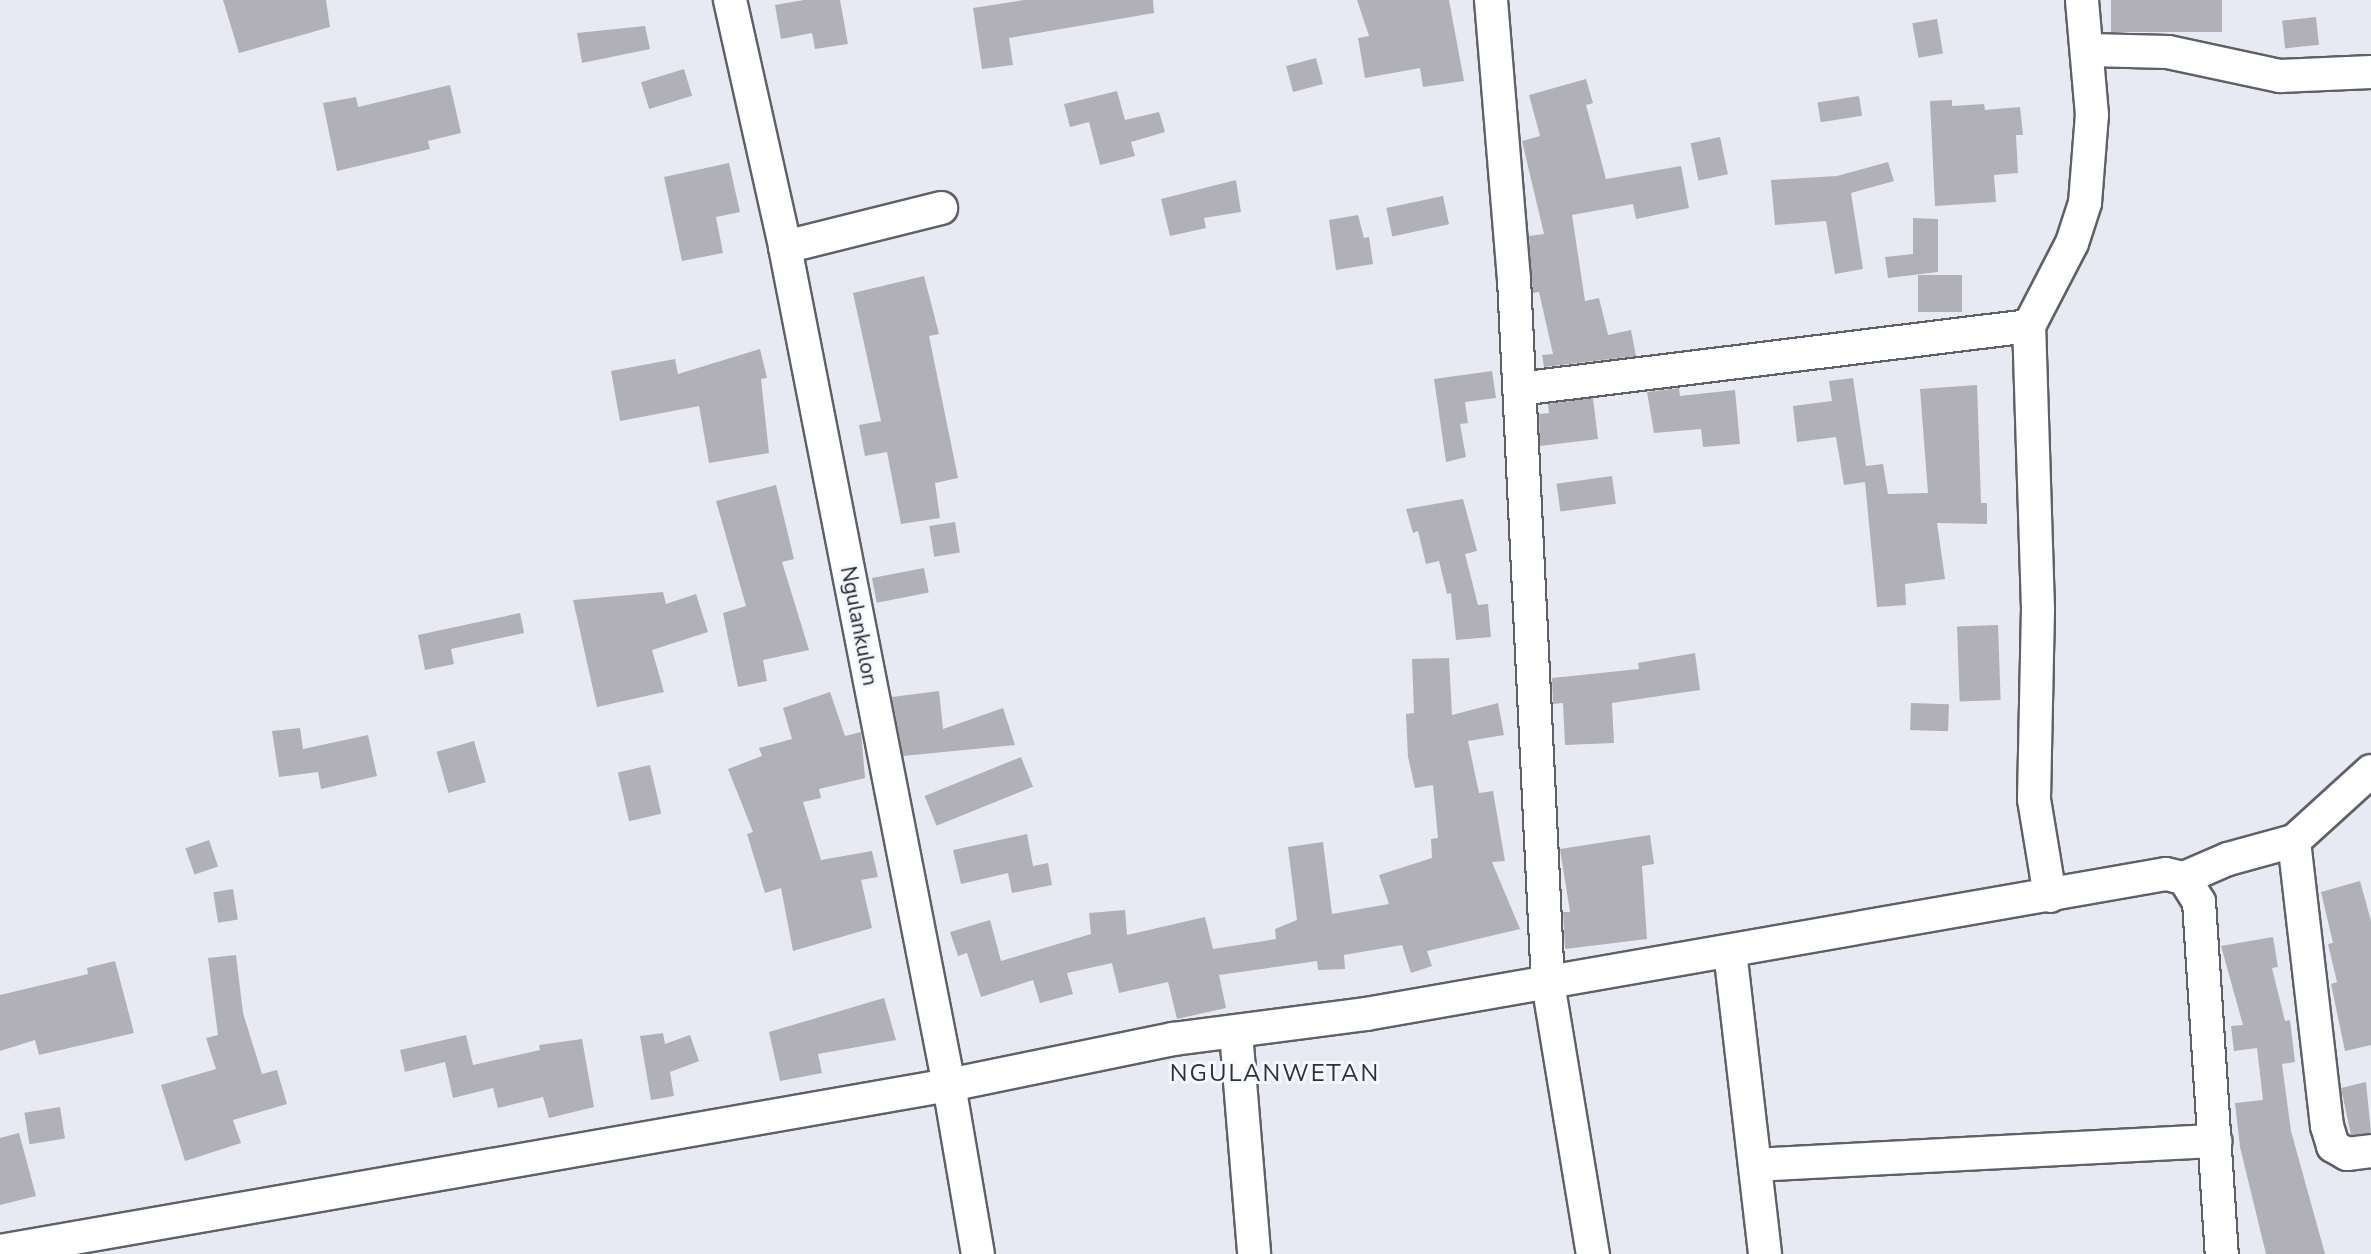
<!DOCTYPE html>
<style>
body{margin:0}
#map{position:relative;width:2371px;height:1254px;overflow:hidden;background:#e7eaf2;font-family:"Nunito Sans",sans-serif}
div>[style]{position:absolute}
.building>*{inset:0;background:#b2b0b7;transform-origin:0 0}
.roads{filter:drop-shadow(2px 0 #5e6167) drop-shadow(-2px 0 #5e6167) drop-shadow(0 2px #5e6167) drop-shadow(0 -2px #5e6167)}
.minor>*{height:32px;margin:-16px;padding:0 16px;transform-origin:16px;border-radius:16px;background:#fff}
span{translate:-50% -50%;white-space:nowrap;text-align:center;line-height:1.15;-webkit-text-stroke:6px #f4f8ff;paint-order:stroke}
.street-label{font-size:21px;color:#252629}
.quarter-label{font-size:24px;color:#2f3137;letter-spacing:2px}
</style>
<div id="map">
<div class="building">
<div style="clip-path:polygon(223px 0,326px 0,330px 27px,239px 53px)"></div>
<div style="clip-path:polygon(804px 0,840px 0,848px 44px,815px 49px,812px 33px,781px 39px,775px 5px)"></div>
<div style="clip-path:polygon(1024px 0,1153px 0,1154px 13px,1009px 38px,1013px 65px,982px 69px,973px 8px)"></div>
<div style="clip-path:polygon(1357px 0,1449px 0,1464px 81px,1423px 87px,1420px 68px,1365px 78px,1358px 38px,1369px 36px)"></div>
<div style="left:2111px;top:0;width:111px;height:32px"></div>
<div style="left:2316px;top:17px;width:28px;height:34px;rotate:84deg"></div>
<div style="left:1937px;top:19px;width:35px;height:25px;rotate:80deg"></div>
<div style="clip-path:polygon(645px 26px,650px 49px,582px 63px,577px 33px)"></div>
<div style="left:1316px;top:58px;width:27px;height:31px;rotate:75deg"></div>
<div style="left:684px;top:69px;width:28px;height:45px;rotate:73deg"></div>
<div style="clip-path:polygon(1586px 79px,1593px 103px,1586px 105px,1606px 179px,1681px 166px,1689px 208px,1636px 219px,1633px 204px,1572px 215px,1585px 301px,1599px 298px,1608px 335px,1631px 330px,1636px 356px,1544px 367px,1542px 355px,1553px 354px,1539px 292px,1533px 293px,1529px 236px,1544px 234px,1522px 141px,1540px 136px,1529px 95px)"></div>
<div style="clip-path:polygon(450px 85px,461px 133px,428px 141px,430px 149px,337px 171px,323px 103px,356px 97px,358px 107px)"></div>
<div style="clip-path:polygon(1117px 91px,1125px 120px,1159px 112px,1165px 132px,1131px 142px,1135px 156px,1100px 165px,1089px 122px,1070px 127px,1064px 104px)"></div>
<div style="left:1859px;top:96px;width:20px;height:42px;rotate:81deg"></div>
<div style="clip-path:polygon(1952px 100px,1952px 106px,1984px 104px,1985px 110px,2020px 107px,2023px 135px,2016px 135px,2018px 173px,1994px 175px,1996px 202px,1935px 206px,1930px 101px)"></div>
<div style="left:1720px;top:137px;width:38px;height:30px;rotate:78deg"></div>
<div style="clip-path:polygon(1888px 162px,1894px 181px,1851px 193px,1863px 269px,1835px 274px,1826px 221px,1775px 225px,1771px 180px,1837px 176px)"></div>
<div style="clip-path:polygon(729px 163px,740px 212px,716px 217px,723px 253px,682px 261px,664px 177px)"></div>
<div style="clip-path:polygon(1236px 180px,1241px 212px,1204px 218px,1206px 228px,1170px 236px,1161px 199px)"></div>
<div style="left:1443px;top:196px;width:29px;height:58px;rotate:78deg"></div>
<div style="clip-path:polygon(1358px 215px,1364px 238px,1369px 237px,1373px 264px,1336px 270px,1329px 220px)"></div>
<div style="clip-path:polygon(1913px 218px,1938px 219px,1938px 272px,1888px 278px,1885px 257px,1913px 254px)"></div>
<div style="left:1962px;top:275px;width:37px;height:44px;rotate:90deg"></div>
<div style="clip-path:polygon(924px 276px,939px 334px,929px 336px,958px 478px,935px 483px,940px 518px,901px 524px,887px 452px,865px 456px,859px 425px,881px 421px,853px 293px)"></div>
<div style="clip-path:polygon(760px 349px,767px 378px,761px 379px,769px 453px,709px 463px,699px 406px,620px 421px,611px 371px,675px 359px,678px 374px)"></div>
<div style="clip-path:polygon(1492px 371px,1496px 398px,1465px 402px,1468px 423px,1460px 424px,1466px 457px,1446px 462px,1434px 379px)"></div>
<div style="clip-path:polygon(1853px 378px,1866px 466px,1883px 464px,1888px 494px,1928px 493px,1920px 389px,1977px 385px,1981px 503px,1987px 503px,1987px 524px,1937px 523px,1945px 579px,1905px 584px,1906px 605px,1877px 607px,1865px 482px,1844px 485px,1836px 437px,1797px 442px,1793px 406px,1832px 401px,1829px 381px)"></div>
<div style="clip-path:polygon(1679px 388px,1680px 396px,1735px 390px,1740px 444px,1703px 447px,1701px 429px,1654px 433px,1647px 392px)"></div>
<div style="clip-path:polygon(1593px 398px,1598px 439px,1540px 446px,1539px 414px,1549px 413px,1548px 404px)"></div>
<div style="left:1612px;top:476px;width:28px;height:56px;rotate:82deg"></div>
<div style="clip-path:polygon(776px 485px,794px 559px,782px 562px,809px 650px,763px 660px,767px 681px,738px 687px,723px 613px,746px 606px,716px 501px)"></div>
<div style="clip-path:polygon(1463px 499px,1477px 551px,1465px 554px,1478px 605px,1488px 604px,1491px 637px,1456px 640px,1451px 593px,1447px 594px,1439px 561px,1426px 564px,1418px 531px,1413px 533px,1406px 509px)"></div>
<div style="left:955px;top:522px;width:31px;height:26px;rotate:81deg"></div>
<div style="left:924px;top:568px;width:25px;height:53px;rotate:79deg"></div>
<div style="clip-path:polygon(663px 592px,666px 604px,696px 594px,708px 632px,652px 650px,664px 692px,597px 707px,573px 600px)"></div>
<div style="clip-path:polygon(520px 613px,524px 633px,451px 649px,454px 664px,425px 670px,418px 635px)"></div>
<div style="left:1998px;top:625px;width:75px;height:41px;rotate:88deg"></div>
<div style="clip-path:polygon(1695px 653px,1700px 690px,1612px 703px,1614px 743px,1565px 745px,1563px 703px,1553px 704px,1552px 678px,1639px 669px,1638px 663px)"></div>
<div style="clip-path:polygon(1449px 658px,1452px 715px,1498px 703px,1504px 735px,1468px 741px,1479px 793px,1493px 791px,1505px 861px,1492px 862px,1520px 929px,1427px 951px,1432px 966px,1411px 973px,1402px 945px,1344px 955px,1345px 969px,1318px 970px,1317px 961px,1219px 975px,1226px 1008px,1177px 1019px,1168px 982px,1119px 993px,1112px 963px,1067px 973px,1073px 994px,1040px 1003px,1033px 980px,981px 997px,967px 953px,958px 956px,950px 932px,990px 920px,1001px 961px,1091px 934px,1089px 913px,1125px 910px,1127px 935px,1205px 917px,1213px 949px,1276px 939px,1275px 929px,1297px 920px,1288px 847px,1323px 842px,1332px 914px,1389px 904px,1379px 875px,1432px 858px,1431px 839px,1438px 838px,1433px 785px,1415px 788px,1408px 757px,1406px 714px,1414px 713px,1412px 659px)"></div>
<div style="clip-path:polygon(939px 691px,943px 729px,1003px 708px,1015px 745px,903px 756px,892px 697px)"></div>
<div style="clip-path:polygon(830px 692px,845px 736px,861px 732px,865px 778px,819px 789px,821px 798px,803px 802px,821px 860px,872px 851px,878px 877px,861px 880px,872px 928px,793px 951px,781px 888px,765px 893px,747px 834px,753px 832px,728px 769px,762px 756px,759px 748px,792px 739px,783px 708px)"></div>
<div style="left:1911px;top:703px;width:38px;height:27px;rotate:2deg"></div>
<div style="clip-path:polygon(300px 728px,303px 749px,368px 735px,377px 776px,321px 789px,318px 772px,279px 777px,272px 731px)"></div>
<div style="left:474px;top:741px;width:43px;height:39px;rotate:74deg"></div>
<div style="left:1021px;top:757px;width:32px;height:104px;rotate:68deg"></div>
<div style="left:650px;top:765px;width:50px;height:33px;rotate:77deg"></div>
<div style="clip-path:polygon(1027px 834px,1033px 866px,1048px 863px,1052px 885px,1012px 893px,1008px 873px,961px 884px,953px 850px)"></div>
<div style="clip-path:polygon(1650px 835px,1654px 864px,1642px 866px,1647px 939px,1565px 949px,1563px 912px,1570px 912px,1560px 849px)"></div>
<div style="left:209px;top:840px;width:28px;height:25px;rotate:71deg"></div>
<div style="clip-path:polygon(2360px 881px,2371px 921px,2371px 1045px,2345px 1051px,2331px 984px,2337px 982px,2328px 944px,2333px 943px,2321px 892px)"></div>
<div style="left:233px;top:889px;width:31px;height:20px;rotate:81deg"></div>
<div style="clip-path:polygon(2273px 937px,2278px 967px,2272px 968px,2285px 1021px,2290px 1020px,2295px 1062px,2282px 1064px,2291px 1131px,2325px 1254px,2266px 1254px,2240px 1147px,2235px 1103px,2263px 1100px,2257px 1048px,2234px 1051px,2231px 1026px,2243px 1025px,2221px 946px)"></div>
<div style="clip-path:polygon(236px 955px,243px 1013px,262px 1074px,277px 1070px,287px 1104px,233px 1120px,241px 1143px,185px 1161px,161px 1085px,216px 1069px,206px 1038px,218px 1035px,208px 958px)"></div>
<div style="clip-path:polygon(115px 961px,134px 1033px,39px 1055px,35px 1040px,0 1051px,0 995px,88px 974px,87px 968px)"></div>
<div style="clip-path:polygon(884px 998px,896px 1040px,818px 1054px,822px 1073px,780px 1081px,769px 1032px)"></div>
<div style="clip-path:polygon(663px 1033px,665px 1044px,690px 1035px,699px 1061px,670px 1072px,674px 1096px,651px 1100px,640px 1036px)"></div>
<div style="clip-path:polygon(466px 1035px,473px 1065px,540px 1050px,539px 1045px,582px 1039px,594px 1107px,549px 1118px,543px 1097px,498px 1108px,493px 1088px,453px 1098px,445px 1062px,405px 1072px,400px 1050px)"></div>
<div style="clip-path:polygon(2366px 1082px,2371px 1133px,2351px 1135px,2341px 1088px)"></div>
<div style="left:60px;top:1107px;width:32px;height:36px;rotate:81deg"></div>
<div style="clip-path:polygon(19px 1133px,36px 1196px,0 1205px,0 1138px)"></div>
</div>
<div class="roads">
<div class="minor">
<div style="left:730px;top:0;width:253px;rotate:77.4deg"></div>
<div style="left:785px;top:247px;width:854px;rotate:78.93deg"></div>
<div style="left:949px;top:1085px;width:171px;rotate:80.3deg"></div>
<div style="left:1491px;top:0;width:280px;rotate:85.3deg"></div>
<div style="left:1514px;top:279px;width:705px;rotate:87.24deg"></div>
<div style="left:1548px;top:983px;width:275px;rotate:80.6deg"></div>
<div style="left:2089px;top:50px;width:79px;rotate:1.5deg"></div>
<div style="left:2168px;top:52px;width:115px;rotate:12.1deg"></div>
<div style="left:2280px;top:76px;width:91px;rotate:-2.5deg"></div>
<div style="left:785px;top:247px;width:161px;rotate:-14deg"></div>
<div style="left:1519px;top:389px;width:514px;rotate:-7.04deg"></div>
<div style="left:2294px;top:841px;width:104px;rotate:-42.3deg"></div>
<div style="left:2184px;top:878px;width:48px;rotate:-23.4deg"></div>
<div style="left:2228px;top:859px;width:68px;rotate:-15.3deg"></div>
<div style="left:2294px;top:841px;width:287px;rotate:83.4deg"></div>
<div style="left:2327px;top:1126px;width:21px;rotate:73deg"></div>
<div style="left:2333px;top:1146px;width:16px;rotate:30deg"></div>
<div style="left:2347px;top:1154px;width:24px;rotate:-7deg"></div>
<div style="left:2050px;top:896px;width:98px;rotate:-99.4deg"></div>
<div style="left:2034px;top:799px;width:190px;rotate:-88.8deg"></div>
<div style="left:2038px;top:609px;width:283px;rotate:-91.8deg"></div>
<div style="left:2029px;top:326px;width:93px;rotate:-62.6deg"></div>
<div style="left:2072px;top:243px;width:42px;rotate:-72deg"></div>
<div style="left:2085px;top:203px;width:88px;rotate:-85.5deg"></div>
<div style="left:2092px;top:115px;width:115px;rotate:-95deg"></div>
<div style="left:1730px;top:951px;width:305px;rotate:83.4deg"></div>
<div style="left:1236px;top:1033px;width:222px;rotate:85.3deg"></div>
<div style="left:1755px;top:1165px;width:461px;rotate:-3deg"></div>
<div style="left:0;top:1251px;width:963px;rotate:-9.92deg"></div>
<div style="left:949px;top:1085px;width:229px;rotate:-11.6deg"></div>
<div style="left:1173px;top:1039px;width:195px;rotate:-7.4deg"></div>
<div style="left:1366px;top:1014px;width:812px;rotate:-9.93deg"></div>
<div style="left:2166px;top:874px;width:18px;rotate:13deg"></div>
<div style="left:2184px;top:878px;width:28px;rotate:58deg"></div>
<div style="left:2199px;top:902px;width:353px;rotate:86.3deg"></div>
</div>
</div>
<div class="street-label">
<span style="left:859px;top:626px;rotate:79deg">Ngulankulon</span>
</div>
<div class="quarter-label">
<span style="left:1275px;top:1074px">NGULANWETAN</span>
</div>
</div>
